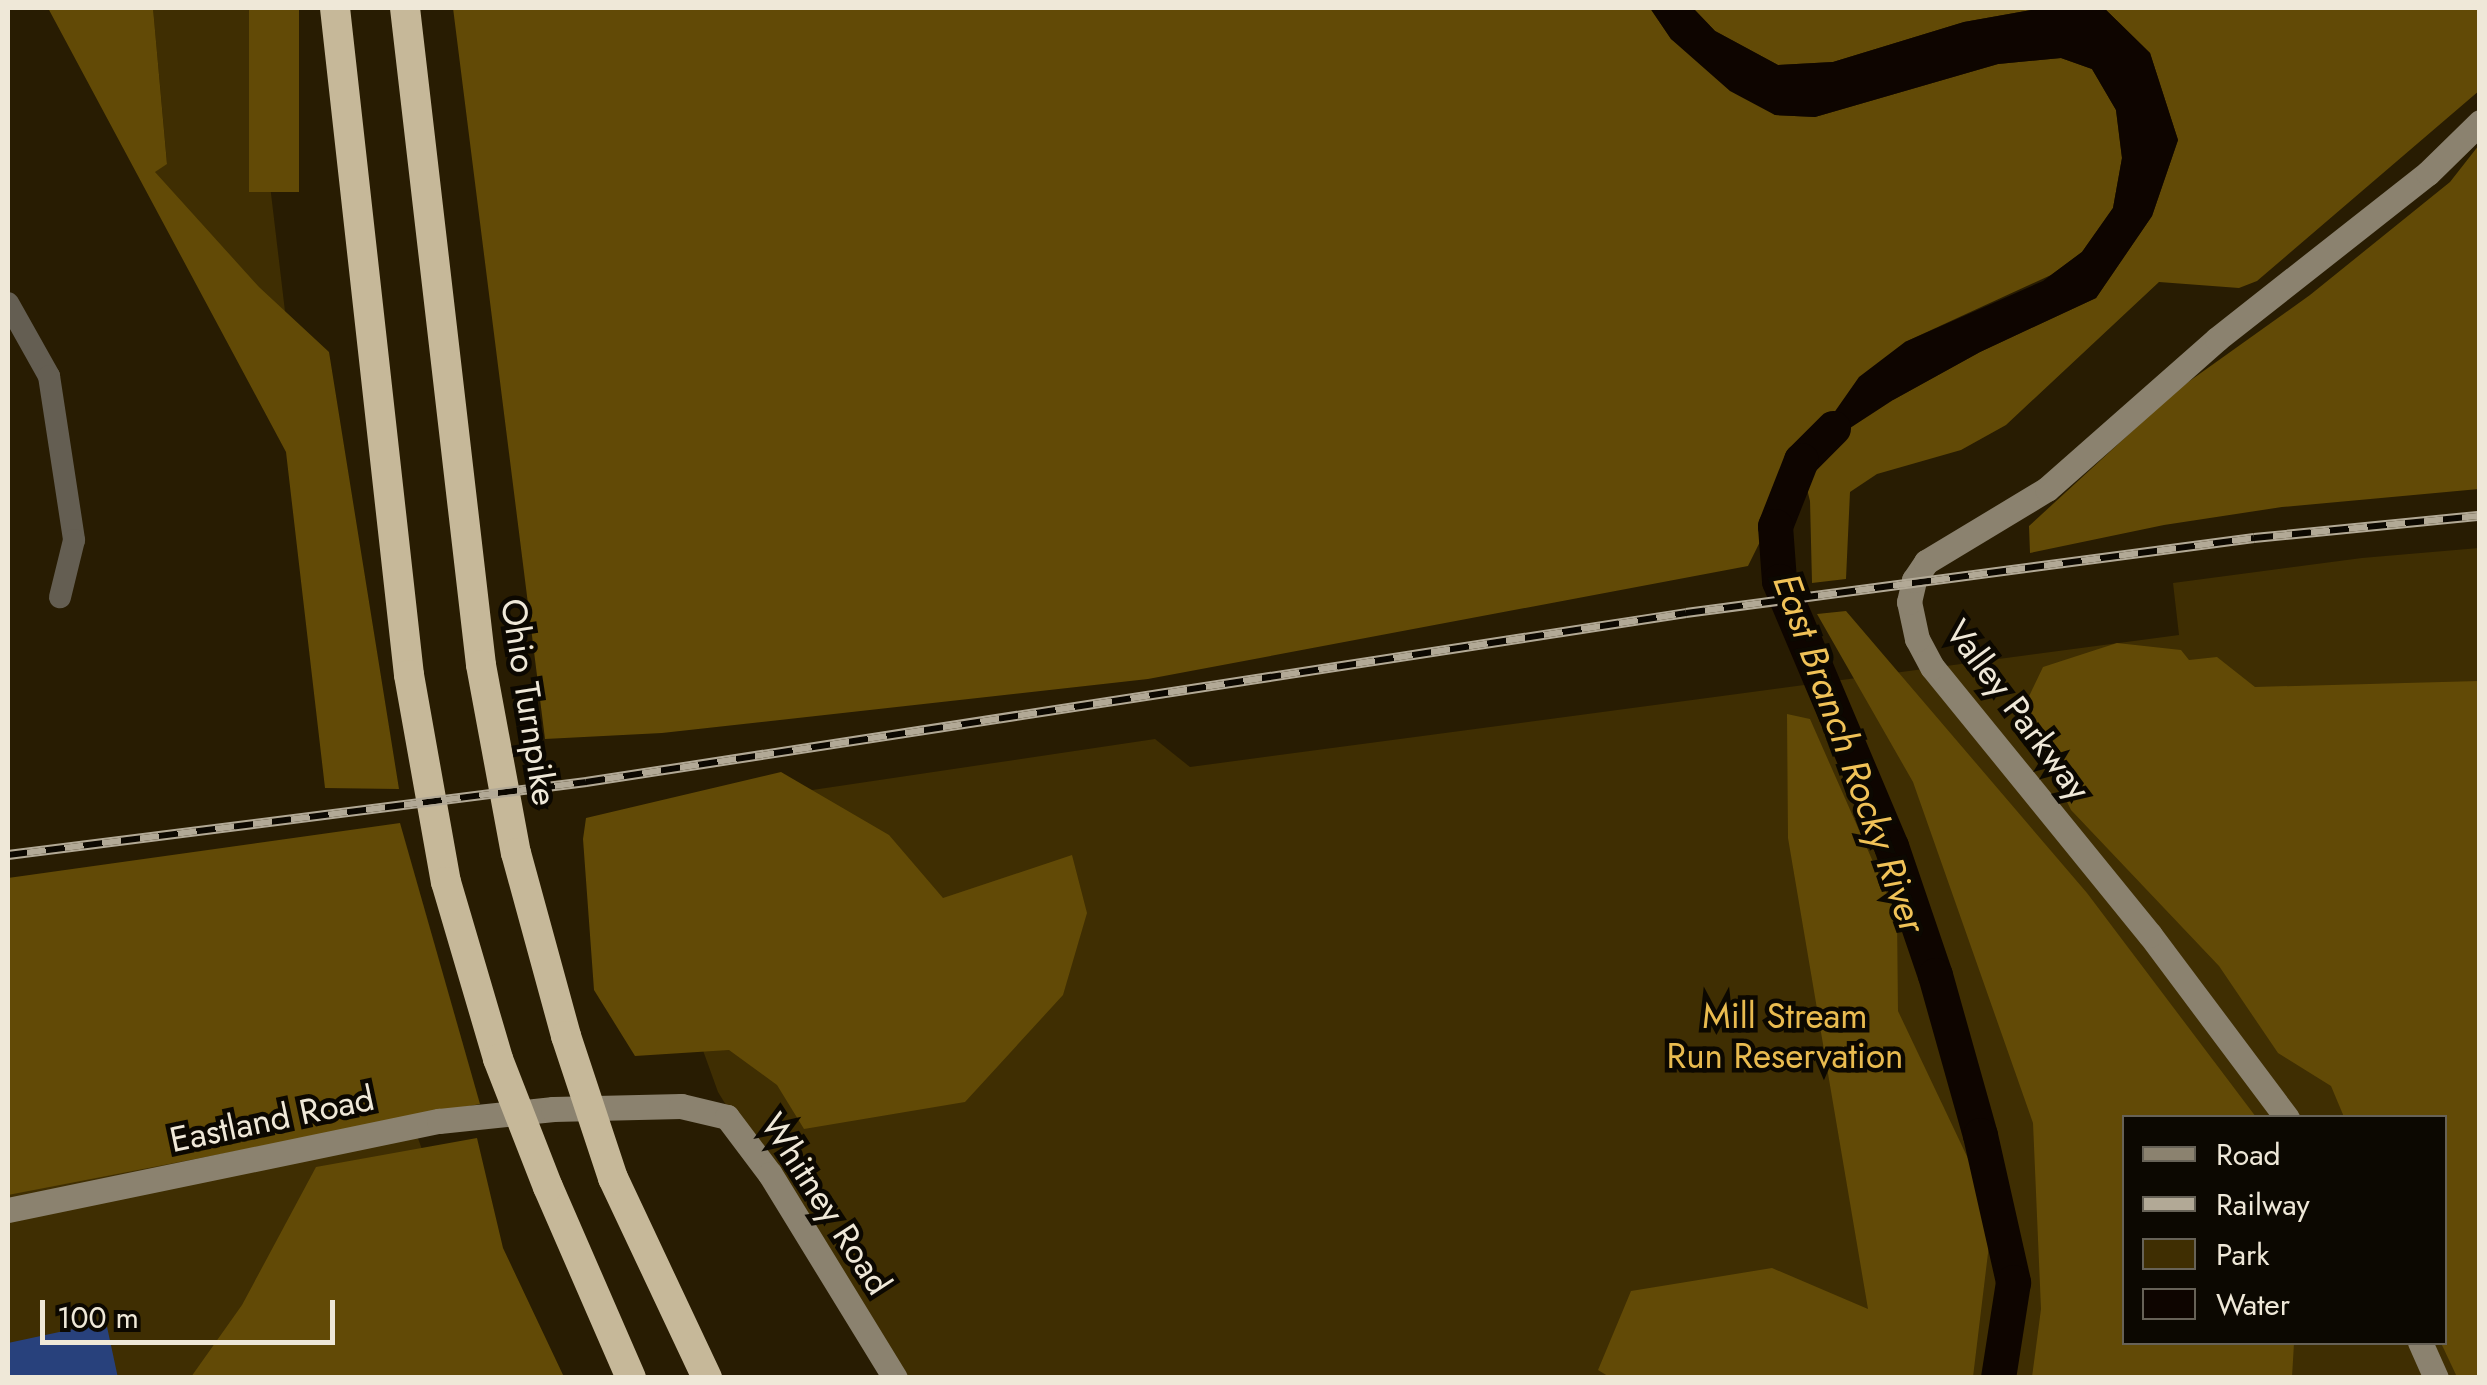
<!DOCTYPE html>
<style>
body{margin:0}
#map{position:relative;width:2487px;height:1385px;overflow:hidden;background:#281c02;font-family:Jost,sans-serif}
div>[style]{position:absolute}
.green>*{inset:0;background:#3f2e02}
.forest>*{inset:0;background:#624a06;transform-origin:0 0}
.water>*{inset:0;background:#0e0500}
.river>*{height:35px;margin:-17.5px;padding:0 17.5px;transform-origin:17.5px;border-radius:17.5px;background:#0e0500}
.building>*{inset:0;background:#28417c}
.street>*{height:22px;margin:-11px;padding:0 11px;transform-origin:11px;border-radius:11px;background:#645e52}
.secondary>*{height:25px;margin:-12.5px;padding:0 12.5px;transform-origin:12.5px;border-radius:12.5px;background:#8b826f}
.highway>*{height:30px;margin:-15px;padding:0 15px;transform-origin:15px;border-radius:15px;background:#c6b899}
.rail>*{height:10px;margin-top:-5px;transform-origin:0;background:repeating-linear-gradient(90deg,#0c0801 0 19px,#b2a996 0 38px);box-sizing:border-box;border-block:2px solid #b2a996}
.highway-bridge>*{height:30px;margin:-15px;padding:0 15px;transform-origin:15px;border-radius:15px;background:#c6b899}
span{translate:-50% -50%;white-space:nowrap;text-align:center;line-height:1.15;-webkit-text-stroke:9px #0c0801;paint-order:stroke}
.street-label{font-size:35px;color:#efe8d8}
.park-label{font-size:35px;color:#e9bb4f}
.water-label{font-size:38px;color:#f0c257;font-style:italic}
.frame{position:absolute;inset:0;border:10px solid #efe8d8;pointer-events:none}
.legend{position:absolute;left:2122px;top:1115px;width:325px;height:230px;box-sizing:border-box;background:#0c0801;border:2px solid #676257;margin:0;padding:12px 18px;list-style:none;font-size:30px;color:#efe8d8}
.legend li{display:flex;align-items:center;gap:20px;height:50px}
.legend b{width:50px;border:2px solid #676257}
.scale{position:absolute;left:40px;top:1300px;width:295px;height:45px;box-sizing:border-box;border:5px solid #efe8d8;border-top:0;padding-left:12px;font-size:30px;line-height:35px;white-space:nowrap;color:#efe8d8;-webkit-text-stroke:8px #0c0801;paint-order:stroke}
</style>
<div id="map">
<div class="green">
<div style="clip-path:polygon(153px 8px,249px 8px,296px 404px,154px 171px,167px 163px)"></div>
<div style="clip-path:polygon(evenodd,2479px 548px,2479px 1377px,893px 1377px,718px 1092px,696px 1031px,638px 816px,1155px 739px,1190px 767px,2179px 635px,2173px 583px,2362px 558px,2479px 548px,2124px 1118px,2444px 1118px,2444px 1342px,2124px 1342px,2124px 1118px)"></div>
<div style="clip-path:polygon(8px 905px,415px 1130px,462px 1260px,513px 1377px,8px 1377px)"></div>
</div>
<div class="forest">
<div style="clip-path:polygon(48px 8px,153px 8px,167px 164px,155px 172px,259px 287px,329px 352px,399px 789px,325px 788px,286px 452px)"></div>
<div style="left:249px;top:8px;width:50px;height:184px"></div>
<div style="clip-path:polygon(453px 8px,1650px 8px,1671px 39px,1775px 115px,1815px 117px,1998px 64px,2061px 58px,2092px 69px,2116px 110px,2122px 158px,2113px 208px,2082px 252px,2051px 275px,1905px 342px,1893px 400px,1980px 352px,2096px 298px,2152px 216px,2178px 140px,2150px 53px,2104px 8px,2479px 8px,2480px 90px,2257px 281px,2239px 288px,2159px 282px,2006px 425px,1961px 450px,1877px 474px,1850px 492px,1846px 579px,1812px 583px,1810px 501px,1800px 461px,1748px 566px,1148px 679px,662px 733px,545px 739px)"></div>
<div style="clip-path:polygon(1693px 8px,2042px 8px,1964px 22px,1833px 62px,1778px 65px,1715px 31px)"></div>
<div style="clip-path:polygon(2479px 145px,2479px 489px,2282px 507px,2164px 525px,2030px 553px,2029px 526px,2177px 390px,2310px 295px,2450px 182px)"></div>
<div style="clip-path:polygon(1846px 611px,2087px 893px,2256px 1117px,2124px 1118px,2124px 1342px,2294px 1343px,2292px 1377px,2032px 1377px,2041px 1309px,2033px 1123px,1913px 782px,1817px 614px)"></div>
<div style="clip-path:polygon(2117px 643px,2181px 650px,2189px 660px,2217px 657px,2255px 687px,2479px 681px,2479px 1377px,2457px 1377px,2441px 1343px,2444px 1118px,2344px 1117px,2331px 1086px,2278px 1053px,2219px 966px,2071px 810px,2022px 711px,2043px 667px)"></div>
<div style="clip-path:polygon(1787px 714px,1810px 719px,1897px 916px,1898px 1011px,1973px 1169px,1989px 1245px,1973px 1377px,1611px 1378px,1598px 1370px,1631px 1291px,1772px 1268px,1868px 1309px,1788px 838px)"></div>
<div style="clip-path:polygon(781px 772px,889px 835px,943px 898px,1072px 855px,1087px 913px,1063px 995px,965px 1102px,804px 1129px,777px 1085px,729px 1050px,635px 1056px,594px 990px,583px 839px,586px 818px)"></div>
<div style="clip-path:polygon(400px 823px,480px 1104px,8px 1195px,8px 878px)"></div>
<div style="clip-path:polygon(477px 1138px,503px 1248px,564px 1377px,191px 1377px,242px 1305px,316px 1167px)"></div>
</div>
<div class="water">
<div style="clip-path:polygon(1650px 8px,1693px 8px,1715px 31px,1778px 65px,1833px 62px,1964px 22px,2042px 8px,2104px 8px,2150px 53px,2178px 140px,2152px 216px,2096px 298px,1980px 352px,1893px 400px,1801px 460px,1859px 377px,1905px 342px,2043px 281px,2082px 252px,2113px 208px,2122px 158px,2116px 110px,2092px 69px,2061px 58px,1998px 64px,1815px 117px,1775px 115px,1730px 91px,1671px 39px)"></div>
</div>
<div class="river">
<div style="left:1833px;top:428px;width:45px;rotate:135deg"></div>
<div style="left:1801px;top:460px;width:71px;rotate:111.5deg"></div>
<div style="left:1775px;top:526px;width:55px;rotate:85.8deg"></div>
<div style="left:1779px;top:581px;width:288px;rotate:67.1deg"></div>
<div style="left:1891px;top:846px;width:136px;rotate:71.2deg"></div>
<div style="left:1935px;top:975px;width:166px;rotate:74.3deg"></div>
<div style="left:1980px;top:1135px;width:151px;rotate:77.3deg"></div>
<div style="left:2013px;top:1282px;width:97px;rotate:98.9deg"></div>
</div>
<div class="building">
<div style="clip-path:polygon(106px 1322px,118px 1378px,8px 1378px,8px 1343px)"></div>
</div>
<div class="street">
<div style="left:8px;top:303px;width:84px;rotate:60.7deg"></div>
<div style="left:49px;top:376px;width:166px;rotate:81.3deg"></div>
<div style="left:74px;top:540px;width:59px;rotate:103.8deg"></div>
</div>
<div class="secondary">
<div style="left:2287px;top:1118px;width:229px;rotate:-126.8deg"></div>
<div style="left:2150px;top:935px;width:345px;rotate:-129.1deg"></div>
<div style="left:1932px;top:667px;width:32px;rotate:-118deg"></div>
<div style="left:1917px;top:639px;width:38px;rotate:-102deg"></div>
<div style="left:1909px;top:602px;width:23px;rotate:-77deg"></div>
<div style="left:1914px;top:580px;width:22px;rotate:-56deg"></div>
<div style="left:1926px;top:562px;width:141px;rotate:-31.1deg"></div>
<div style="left:2047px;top:489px;width:227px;rotate:-41.4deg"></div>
<div style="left:2217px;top:339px;width:268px;rotate:-38.2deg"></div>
<div style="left:2428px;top:173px;width:73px;rotate:-44.4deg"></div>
<div style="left:8px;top:1210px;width:440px;rotate:-11.7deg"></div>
<div style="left:439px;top:1121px;width:115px;rotate:-6deg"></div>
<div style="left:553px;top:1109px;width:128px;rotate:-1.3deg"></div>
<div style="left:681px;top:1106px;width:47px;rotate:13.4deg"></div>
<div style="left:727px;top:1117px;width:71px;rotate:53deg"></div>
<div style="left:770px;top:1174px;width:239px;rotate:58.5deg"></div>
<div style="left:2420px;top:1342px;width:39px;rotate:66deg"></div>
</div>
<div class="highway">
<div style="left:335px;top:8px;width:671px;rotate:83.67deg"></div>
<div style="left:409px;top:675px;width:210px;rotate:79.9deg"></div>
<div style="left:446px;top:882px;width:184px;rotate:73.6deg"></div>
<div style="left:405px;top:8px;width:661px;rotate:83.4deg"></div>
<div style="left:481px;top:665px;width:191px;rotate:79.5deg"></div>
<div style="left:516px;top:853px;width:190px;rotate:74.7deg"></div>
<div style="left:613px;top:1178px;width:221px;rotate:64.8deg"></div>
<div style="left:548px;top:1187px;width:208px;rotate:66.5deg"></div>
</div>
<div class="rail">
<div style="left:8px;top:855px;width:583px;rotate:-7.2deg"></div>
<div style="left:586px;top:782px;width:1113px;rotate:-8.73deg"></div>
<div style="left:1686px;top:613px;width:573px;rotate:-7.52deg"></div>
<div style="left:2254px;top:538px;width:227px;rotate:-5.6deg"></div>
</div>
<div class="highway-bridge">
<div style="left:566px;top:1036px;width:150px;rotate:71.7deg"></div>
<div style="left:498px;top:1059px;width:137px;rotate:68.7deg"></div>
</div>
<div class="street-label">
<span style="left:529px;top:702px;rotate:81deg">Ohio Turnpike</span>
<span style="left:2018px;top:710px;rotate:53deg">Valley Parkway</span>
<span style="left:272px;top:1119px;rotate:-12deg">Eastland Road</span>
<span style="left:826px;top:1204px;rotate:57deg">Whitney Road</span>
</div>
<div class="park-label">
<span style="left:1785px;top:1036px">Mill Stream<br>Run Reservation</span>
</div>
<div class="water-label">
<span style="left:1850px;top:753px;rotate:70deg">East Branch Rocky River</span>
</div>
<div class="frame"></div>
<ul class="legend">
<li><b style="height:12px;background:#8b826f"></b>Road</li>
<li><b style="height:12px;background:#b2a996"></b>Railway</li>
<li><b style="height:28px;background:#3f2e02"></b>Park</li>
<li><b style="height:28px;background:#0e0500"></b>Water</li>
</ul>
<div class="scale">100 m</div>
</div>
